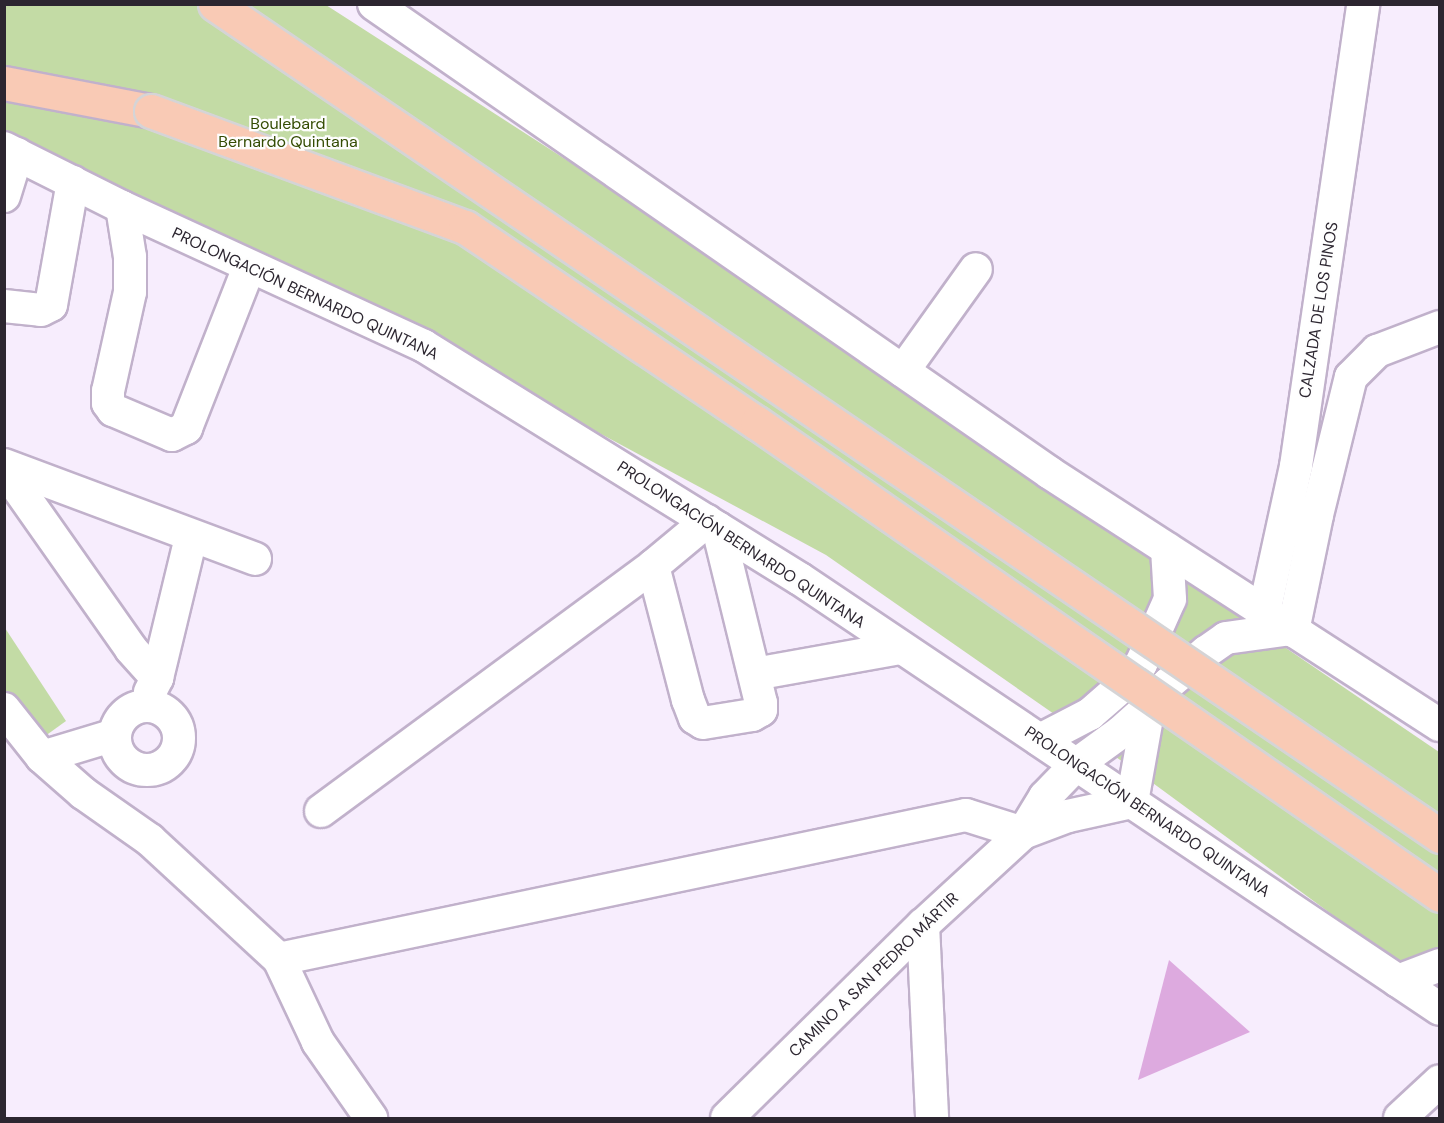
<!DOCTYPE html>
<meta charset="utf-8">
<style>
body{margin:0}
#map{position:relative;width:1444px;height:1123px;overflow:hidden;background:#f7edfd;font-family:"DM Sans",sans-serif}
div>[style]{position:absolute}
.green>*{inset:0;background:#c3dba5}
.building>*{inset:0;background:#ddaadf}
.roads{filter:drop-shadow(2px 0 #c1b1cb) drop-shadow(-2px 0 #c1b1cb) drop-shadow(0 2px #c1b1cb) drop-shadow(0 -2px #c1b1cb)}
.minor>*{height:32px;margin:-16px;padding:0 16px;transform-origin:16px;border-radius:16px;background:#fff}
.minor>.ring{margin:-16px;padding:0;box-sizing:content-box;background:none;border:32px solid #fff;border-radius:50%}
.major>*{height:33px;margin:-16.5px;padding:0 16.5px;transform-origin:16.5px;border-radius:16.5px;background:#f9cab5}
.bridges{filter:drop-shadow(2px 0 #d5d4d6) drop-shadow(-2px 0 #d5d4d6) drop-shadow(0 2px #d5d4d6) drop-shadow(0 -2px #d5d4d6)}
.major-bridge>*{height:33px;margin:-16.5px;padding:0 16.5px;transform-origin:16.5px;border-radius:16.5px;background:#f9cab5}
span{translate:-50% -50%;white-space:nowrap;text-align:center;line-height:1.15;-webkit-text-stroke:4.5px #fefefe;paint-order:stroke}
.park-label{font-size:16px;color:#344c03}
.street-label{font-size:16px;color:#2c2630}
.frame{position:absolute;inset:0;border:6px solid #2c2630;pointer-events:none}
</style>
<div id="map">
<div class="green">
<div style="clip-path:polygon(5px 5px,326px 5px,888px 367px,1268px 636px,1439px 752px,1439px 993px,1146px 778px,826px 555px,426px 340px,5px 144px)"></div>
<div style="clip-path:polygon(5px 628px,66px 721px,41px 739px,5px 690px)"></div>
</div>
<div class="building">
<div style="clip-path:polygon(1169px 960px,1250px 1032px,1138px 1080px)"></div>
</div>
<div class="roads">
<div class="minor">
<div style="left:374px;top:4px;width:823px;rotate:34.75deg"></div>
<div style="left:1050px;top:473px;width:464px;rotate:32.9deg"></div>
<div style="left:4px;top:148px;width:132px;rotate:26.6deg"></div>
<div style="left:122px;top:207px;width:332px;rotate:24.7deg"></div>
<div style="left:424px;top:346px;width:442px;rotate:31.8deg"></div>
<div style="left:800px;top:579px;width:771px;rotate:33.9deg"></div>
<div style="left:4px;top:196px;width:44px;rotate:-72.8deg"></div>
<div style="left:122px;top:207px;width:51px;rotate:80.9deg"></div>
<div style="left:130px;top:257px;width:35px;rotate:90deg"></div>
<div style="left:130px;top:292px;width:101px;rotate:102.5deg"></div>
<div style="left:108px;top:391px;width:12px;rotate:90deg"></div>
<div style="left:108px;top:403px;width:9px;rotate:54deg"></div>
<div style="left:113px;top:410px;width:64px;rotate:23deg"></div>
<div style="left:172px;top:435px;width:16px;rotate:-27deg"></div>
<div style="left:186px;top:428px;width:173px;rotate:-68.6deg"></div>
<div style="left:4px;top:306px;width:37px;rotate:6deg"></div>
<div style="left:41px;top:310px;width:11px;rotate:-27deg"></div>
<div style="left:51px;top:305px;width:125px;rotate:-79.9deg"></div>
<div style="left:903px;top:371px;width:125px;rotate:-54.4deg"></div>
<div style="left:4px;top:465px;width:268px;rotate:20.5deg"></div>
<div style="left:4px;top:468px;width:221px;rotate:54.9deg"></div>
<div style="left:131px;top:649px;width:39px;rotate:48deg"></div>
<div style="left:707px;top:521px;width:70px;rotate:140.2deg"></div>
<div style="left:653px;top:566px;width:138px;rotate:75.4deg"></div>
<div style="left:688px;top:700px;width:19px;rotate:69deg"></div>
<div style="left:695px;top:718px;width:9px;rotate:32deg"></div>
<div style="left:703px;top:723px;width:50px;rotate:-9.3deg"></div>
<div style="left:752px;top:715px;width:10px;rotate:-29deg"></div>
<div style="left:761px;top:710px;width:7px;rotate:-90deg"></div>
<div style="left:761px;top:703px;width:180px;rotate:-103.8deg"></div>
<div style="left:1264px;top:613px;width:150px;rotate:-77.7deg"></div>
<div style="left:1296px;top:466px;width:467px;rotate:-81.7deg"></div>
<div style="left:1293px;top:631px;width:118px;rotate:-78.3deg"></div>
<div style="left:1317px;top:515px;width:142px;rotate:-76.2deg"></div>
<div style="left:1351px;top:377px;width:37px;rotate:-45deg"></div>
<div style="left:1377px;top:351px;width:67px;rotate:-20.9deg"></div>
<div style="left:755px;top:674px;width:147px;rotate:-10.2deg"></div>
<div style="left:150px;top:692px;width:16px;rotate:-63deg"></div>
<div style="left:157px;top:678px;width:145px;rotate:-76.4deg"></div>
<div class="ring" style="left:115px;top:706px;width:32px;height:32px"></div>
<div style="left:4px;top:709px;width:61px;rotate:51.6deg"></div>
<div style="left:42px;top:757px;width:55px;rotate:41.3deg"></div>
<div style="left:83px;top:793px;width:82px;rotate:35deg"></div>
<div style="left:150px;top:840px;width:176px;rotate:42.7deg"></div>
<div style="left:279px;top:959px;width:92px;rotate:64.8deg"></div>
<div style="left:318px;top:1042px;width:93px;rotate:55.1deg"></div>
<div style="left:1040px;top:740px;width:56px;rotate:-27.5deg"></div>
<div style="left:1090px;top:714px;width:50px;rotate:-41deg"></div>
<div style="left:1128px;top:681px;width:21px;rotate:-53deg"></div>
<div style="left:1141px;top:664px;width:71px;rotate:-66deg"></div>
<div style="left:1170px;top:599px;width:50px;rotate:-93.4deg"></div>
<div style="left:42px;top:757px;width:76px;rotate:-16.8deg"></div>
<div style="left:1132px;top:802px;width:97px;rotate:-79.9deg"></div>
<div style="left:321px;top:811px;width:413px;rotate:-36.4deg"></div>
<div style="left:1023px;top:833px;width:48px;rotate:-20.7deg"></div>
<div style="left:1068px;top:816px;width:66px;rotate:-12.3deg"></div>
<div style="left:923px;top:925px;width:193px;rotate:87.3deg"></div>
<div style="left:279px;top:959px;width:702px;rotate:-11.84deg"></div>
<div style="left:966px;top:815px;width:60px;rotate:17.5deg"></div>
<div style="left:1398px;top:981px;width:45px;rotate:-20.9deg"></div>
<div style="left:727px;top:1118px;width:275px;rotate:-44.6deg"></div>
<div style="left:923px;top:925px;width:136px;rotate:-42.6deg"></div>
<div style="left:1023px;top:833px;width:42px;rotate:-58.6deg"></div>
<div style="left:1045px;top:797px;width:46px;rotate:-45.9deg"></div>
<div style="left:1077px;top:764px;width:54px;rotate:-36deg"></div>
<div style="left:1121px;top:732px;width:38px;rotate:-42deg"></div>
<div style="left:1149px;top:707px;width:30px;rotate:-50deg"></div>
<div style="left:1168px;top:684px;width:50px;rotate:-40.1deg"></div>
<div style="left:1206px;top:652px;width:24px;rotate:-35deg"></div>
<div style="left:1226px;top:638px;width:66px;rotate:-7.9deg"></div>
<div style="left:1400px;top:1118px;width:54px;rotate:-42.8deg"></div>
</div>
<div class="major">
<div style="left:4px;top:83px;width:150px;rotate:10.8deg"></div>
</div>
</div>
<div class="bridges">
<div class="major-bridge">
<div style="left:215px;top:4px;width:1481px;rotate:34.18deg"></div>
<div style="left:151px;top:111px;width:335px;rotate:20.3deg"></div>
<div style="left:465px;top:227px;width:352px;rotate:33.9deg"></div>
<div style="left:757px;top:423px;width:830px;rotate:34.65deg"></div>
</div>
</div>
<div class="park-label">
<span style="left:288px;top:133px">Boulebard<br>Bernardo Quintana</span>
</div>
<div class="street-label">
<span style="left:305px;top:294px;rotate:25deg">PROLONGACIÓN BERNARDO QUINTANA</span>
<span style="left:1319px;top:310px;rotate:-81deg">CALZADA DE LOS PINOS</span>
<span style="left:741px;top:545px;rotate:33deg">PROLONGACIÓN BERNARDO QUINTANA</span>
<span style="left:1147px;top:812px;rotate:34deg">PROLONGACIÓN BERNARDO QUINTANA</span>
<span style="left:874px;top:975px;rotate:-44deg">CAMINO A SAN PEDRO MÁRTIR</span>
</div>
<div class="frame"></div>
</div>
